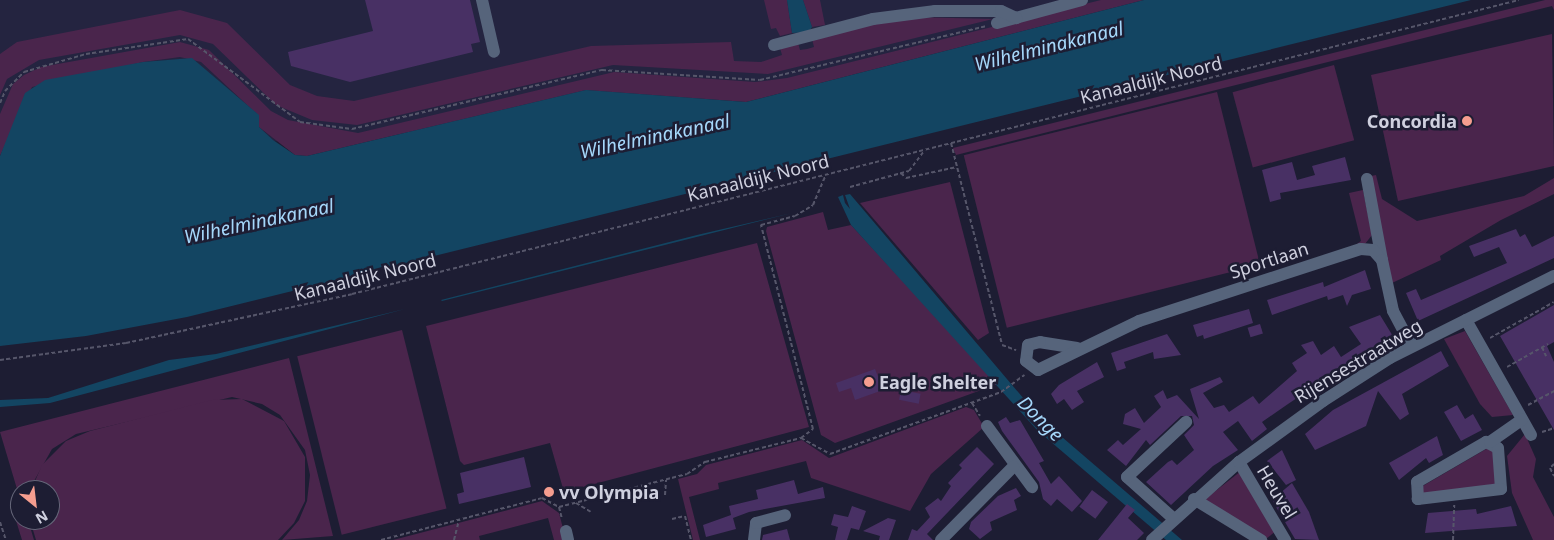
<!DOCTYPE html>
<style>
body{margin:0}
#map{position:relative;width:1554px;height:540px;overflow:hidden;background:#1d1d33;font-family:"Noto Sans",sans-serif}
div>[style]{position:absolute}
.built>*{inset:0;background:#242440}
.green>*{inset:0;background:#4a254c;transform-origin:0 0}
.water>*{inset:0;background:#134562}
.building>*{inset:0;background:#483064;transform-origin:0 0}
.path>*{height:2px;margin-top:-1px;transform-origin:0;background:repeating-linear-gradient(90deg,#56566a 0 4px,transparent 0 6.5px)}
.minor>*{height:12px;margin:-6px;padding:0 6px;transform-origin:6px;border-radius:6px;background:#56647b}
.dots>*{width:14px;height:14px;translate:-50% -50%;box-sizing:border-box;border:2px solid #1d1d33;border-radius:50%}
span{translate:-50% -50%;white-space:nowrap;text-align:center;line-height:1.15;-webkit-text-stroke:5px #1d1d33;paint-order:stroke}
.street-label{font-size:18px;color:#cfd0df}
.poi-label{font-size:18px;color:#cfd0df;font-weight:700}
.right{translate:-100% -50%;text-align:right}
.left{translate:0 -50%;text-align:left}
.water-label{font-size:19px;color:#a5d7fa;font-style:italic}
.north{position:absolute;left:10px;top:480px;width:50px;height:50px;box-sizing:border-box;background:#1d1d33;border:1px solid #646578;border-radius:50%;rotate:151deg;font-size:14px;font-weight:700;line-height:20px;text-align:center;color:#cfd0df}
.north::after{content:'';display:block;margin:auto;width:18px;height:22px;background:#f59d8f;clip-path:polygon(50% 0,100% 100%,50% 72%,0 100%)}
</style>
<div id="map">
<div class="built">
<div style="clip-path:polygon(0 0,1127px 0,757px 92px,326px 142px,0 138px)"></div>
</div>
<div class="green">
<div style="clip-path:polygon(764px 0,787px 0,792px 33px,780px 36px,776px 28px,771px 29px)"></div>
<div style="clip-path:polygon(803px 0,820px 0,825px 25px,812px 27px)"></div>
<div style="clip-path:polygon(1101px 0,1144px 0,746px 102px,586px 90px,307px 156px,295px 155px,259px 127px,258px 115px,201px 62px,180px 57px,143px 62px,32px 87px,0 156px,0 114px,13px 84px,24px 75px,41px 67px,180px 42px,209px 50px,271px 111px,288px 120px,358px 133px,614px 72px,755px 82px,787px 78px)"></div>
<div style="clip-path:polygon(1545px 0,1554px 0,1554px 10px,1552px 6px,956px 155px,953px 148px)"></div>
<div style="clip-path:polygon(180px 10px,227px 23px,290px 85px,317px 96px,354px 101px,591px 46px,731px 42px,734px 61px,761px 62px,782px 55px,780px 48px,798px 43px,800px 50px,807px 49px,814px 47px,812px 39px,884px 22px,912px 17px,993px 19px,768px 74px,613px 65px,357px 125px,312px 120px,276px 105px,213px 44px,180px 35px,39px 60px,7px 79px,0 95px,0 54px,17px 42px)"></div>
<div style="clip-path:polygon(1552px 34px,1554px 166px,1398px 201px,1371px 75px)"></div>
<div style="left:1334px;top:65px;width:78px;height:105px;rotate:75deg"></div>
<div style="left:1217px;top:92px;width:178px;height:261px;rotate:76deg"></div>
<div style="clip-path:polygon(1376px 175px,1382px 199px,1417px 221px,1524px 196px,1554px 178px,1554px 194px,1501px 220px,1440px 256px,1441px 260px,1392px 283px,1371px 176px)"></div>
<div style="clip-path:polygon(950px 182px,989px 333px,978px 340px,860px 203px)"></div>
<div style="clip-path:polygon(1363px 190px,1372px 235px,1365px 244px,1354px 246px,1361px 241px,1349px 193px)"></div>
<div style="clip-path:polygon(823px 212px,828px 230px,851px 225px,998px 384px,835px 443px,821px 435px,766px 231px,767px 227px)"></div>
<div style="clip-path:polygon(757px 243px,809px 427px,564px 492px,550px 443px,464px 465px,460px 461px,426px 326px)"></div>
<div style="left:402px;top:330px;width:184px;height:108px;rotate:76deg"></div>
<div style="clip-path:polygon(1465px 331px,1513px 415px,1492px 417px,1480px 404px,1444px 339px)"></div>
<div style="clip-path:polygon(289px 358px,333px 536px,282px 540px,299px 520px,307px 501px,310px 475px,305px 450px,280px 415px,262px 404px,232px 397px,76px 434px,52px 449px,29px 490px,20px 490px,20px 499px,0 432px)"></div>
<div style="clip-path:polygon(242px 399px,284px 421px,305px 457px,305px 501px,294px 523px,278px 540px,36px 540px,30px 520px,50px 520px,50px 490px,32px 488px,42px 465px,66px 441px,90px 431px,212px 400px)"></div>
<div style="clip-path:polygon(966px 407px,974px 410px,984px 427px,931px 474px,910px 511px,811px 478px,806px 461px,718px 483px,719px 489px,689px 497px,700px 540px,693px 540px,678px 479px,697px 474px,706px 465px,802px 440px,829px 458px)"></div>
<div style="clip-path:polygon(1525px 434px,1536px 459px,1533px 477px,1554px 517px,1554px 540px,1533px 540px,1512px 493px,1507px 456px)"></div>
<div style="clip-path:polygon(1493px 445px,1501px 483px,1425px 497px,1421px 487px)"></div>
<div style="clip-path:polygon(1241px 471px,1276px 531px,1266px 539px,1204px 500px)"></div>
<div style="clip-path:polygon(542px 501px,559px 513px,566px 540px,554px 540px,548px 518px,479px 536px,480px 540px,393px 540px)"></div>
<div style="clip-path:polygon(20px 509px,20px 520px,28px 520px,34px 540px,22px 540px,13px 511px)"></div>
</div>
<div class="water">
<div style="clip-path:polygon(787px 0,803px 0,812px 27px,809px 32px,792px 33px)"></div>
<div style="clip-path:polygon(1144px 0,1471px 0,187px 317px,86px 336px,0 346px,0 156px,25px 93px,45px 80px,143px 62px,192px 58px,259px 115px,259px 127px,273px 140px,295px 155px,307px 156px,586px 90px,746px 102px)"></div>
<div style="clip-path:polygon(850px 194px,1041px 419px,1182px 540px,1166px 540px,1037px 430px,851px 225px,838px 197px,843px 195px,845px 203px,850px 209px,845px 195px)"></div>
<div style="clip-path:polygon(792px 213px,442px 301px,441px 300px,697px 235px)"></div>
<div style="clip-path:polygon(405px 309px,50px 403px,0 407px,0 400px,48px 398px,169px 360px,216px 354px)"></div>
</div>
<div class="building">
<div style="clip-path:polygon(365px 0,470px 0,480px 42px,471px 44px,473px 52px,350px 82px,291px 66px,288px 52px,373px 31px)"></div>
<div style="clip-path:polygon(1345px 157px,1351px 180px,1280px 193px,1281px 199px,1270px 202px,1262px 170px,1292px 162px,1297px 180px,1315px 175px,1312px 166px)"></div>
<div style="clip-path:polygon(1516px 229px,1520px 237px,1525px 234px,1532px 247px,1554px 236px,1554px 258px,1418px 321px,1406px 293px,1416px 289px,1421px 300px,1507px 263px,1499px 247px,1474px 257px,1469px 246px)"></div>
<div style="clip-path:polygon(1365px 270px,1371px 289px,1352px 295px,1347px 306px,1343px 295px,1328px 300px,1327px 296px,1272px 315px,1267px 300px,1323px 282px,1324px 287px)"></div>
<div style="clip-path:polygon(1554px 305px,1554px 342px,1547px 346px,1554px 362px,1554px 430px,1500px 336px)"></div>
<div style="clip-path:polygon(1249px 309px,1253px 323px,1204px 339px,1203px 335px,1197px 337px,1193px 325px)"></div>
<div style="clip-path:polygon(1380px 315px,1394px 338px,1380px 346px,1383px 351px,1335px 384px,1330px 376px,1288px 404px,1262px 422px,1267px 429px,1252px 441px,1238px 421px,1223px 432px,1238px 450px,1213px 466px,1171px 505px,1146px 482px,1168px 462px,1172px 460px,1177px 465px,1194px 450px,1184px 435px,1194px 425px,1192px 416px,1181px 416px,1150px 445px,1146px 440px,1126px 466px,1107px 450px,1118px 440px,1123px 445px,1141px 429px,1123px 424px,1125px 414px,1135px 408px,1144px 423px,1161px 407px,1154px 396px,1163px 390px,1167px 399px,1177px 395px,1199px 419px,1190px 389px,1220px 377px,1223px 382px,1203px 393px,1214px 408px,1224px 405px,1229px 412px,1253px 396px,1259px 404px,1297px 371px,1292px 363px,1307px 353px,1301px 345px,1313px 341px,1321px 355px,1334px 346px,1341px 357px,1361px 344px,1349px 327px)"></div>
<div style="left:1260px;top:324px;width:10px;height:13px;rotate:73deg"></div>
<div style="clip-path:polygon(1167px 334px,1181px 355px,1154px 359px,1153px 352px,1124px 362px,1126px 368px,1117px 371px,1111px 353px)"></div>
<div style="clip-path:polygon(1441px 351px,1449px 366px,1402px 394px,1409px 414px,1400px 420px,1378px 391px,1366px 426px,1315px 450px,1305px 434px,1333px 410px)"></div>
<div style="clip-path:polygon(1097px 362px,1104px 377px,1077px 391px,1084px 402px,1072px 410px,1064px 399px,1057px 404px,1051px 394px,1059px 385px)"></div>
<div style="clip-path:polygon(875px 369px,883px 390px,855px 400px,851px 388px,839px 392px,836px 383px)"></div>
<div style="left:901px;top:390px;width:20px;height:10px;rotate:11deg"></div>
<div style="clip-path:polygon(1457px 405px,1465px 419px,1473px 414px,1482px 430px,1461px 441px,1444px 412px)"></div>
<div style="clip-path:polygon(1006px 417px,1010px 423px,1020px 420px,1044px 461px,1039px 463px,1051px 484px,1059px 476px,1082px 501px,1072px 512px,1057px 499px,1051px 506px,1043px 499px,1039px 482px,1002px 431px,998px 422px)"></div>
<div style="clip-path:polygon(1437px 436px,1443px 455px,1429px 463px,1426px 458px,1399px 480px,1389px 463px)"></div>
<div style="clip-path:polygon(977px 447px,994px 464px,927px 534px,933px 540px,908px 540px,912px 529px,917px 531px,930px 517px,925px 508px,938px 498px,941px 501px,951px 486px,948px 483px,962px 468px,959px 465px)"></div>
<div style="clip-path:polygon(1282px 450px,1296px 480px,1286px 485px,1267px 461px)"></div>
<div style="clip-path:polygon(524px 457px,531px 487px,459px 504px,457px 494px,464px 492px,460px 473px)"></div>
<div style="clip-path:polygon(794px 480px,798px 494px,823px 487px,825px 498px,749px 512px,733px 518px,736px 529px,706px 537px,703px 525px,731px 515px,729px 506px,758px 499px,756px 490px)"></div>
<div style="clip-path:polygon(1292px 483px,1309px 512px,1319px 540px,1295px 539px,1272px 500px)"></div>
<div style="clip-path:polygon(1016px 488px,1021px 496px,1014px 500px,1017px 510px,990px 522px,992px 530px,980px 539px,969px 529px,971px 522px,998px 496px)"></div>
<div style="left:1092px;top:490px;width:20px;height:21px;rotate:37deg"></div>
<div style="clip-path:polygon(1127px 504px,1135px 510px,1128px 518px,1144px 533px,1137px 540px,1098px 540px)"></div>
<div style="clip-path:polygon(852px 506px,866px 511px,859px 530px,851px 528px,847px 540px,835px 540px,838px 527px,831px 525px,834px 514px,848px 517px)"></div>
<div style="clip-path:polygon(1511px 506px,1517px 526px,1425px 533px,1428px 513px,1476px 509px,1477px 514px)"></div>
<div style="clip-path:polygon(888px 518px,896px 520px,889px 540px,879px 540px,880px 536px,863px 531px)"></div>
<div style="clip-path:polygon(787px 529px,790px 540px,762px 540px,763px 535px)"></div>
</div>
<div class="path">
<div style="left:0;top:103px;width:13px;rotate:-67deg"></div>
<div style="left:5px;top:91px;width:27px;rotate:-45deg"></div>
<div style="left:24px;top:72px;width:65px;rotate:-16.2deg"></div>
<div style="left:86px;top:54px;width:103px;rotate:-8.4deg"></div>
<div style="left:188px;top:39px;width:139px;rotate:36.5deg"></div>
<div style="left:300px;top:122px;width:52px;rotate:7.7deg"></div>
<div style="left:352px;top:129px;width:257px;rotate:-13.3deg"></div>
<div style="left:602px;top:70px;width:158px;rotate:3.6deg"></div>
<div style="left:760px;top:80px;width:233px;rotate:-13.4deg"></div>
<div style="left:951px;top:143px;width:208px;rotate:75.8deg"></div>
<div style="left:1002px;top:345px;width:15px;rotate:20deg"></div>
<div style="left:901px;top:173px;width:7px;rotate:45deg"></div>
<div style="left:906px;top:178px;width:52px;rotate:-12.2deg"></div>
<div style="left:850px;top:187px;width:61px;rotate:-15.2deg"></div>
<div style="left:909px;top:171px;width:26px;rotate:-53deg"></div>
<div style="left:1490px;top:338px;width:73px;rotate:-29.4deg"></div>
<div style="left:1542px;top:347px;width:10px;rotate:66deg"></div>
<div style="left:0;top:360px;width:127px;rotate:-7.7deg"></div>
<div style="left:126px;top:343px;width:231px;rotate:-12.2deg"></div>
<div style="left:352px;top:294px;width:1203px;rotate:-14.14deg"></div>
<div style="left:1507px;top:367px;width:47px;rotate:-29.3deg"></div>
<div style="left:972px;top:403px;width:15px;rotate:58deg"></div>
<div style="left:1528px;top:405px;width:30px;rotate:-28deg"></div>
<div style="left:1542px;top:432px;width:13px;rotate:-18deg"></div>
<div style="left:801px;top:438px;width:15px;rotate:-37deg"></div>
<div style="left:813px;top:429px;width:211px;rotate:-104.3deg"></div>
<div style="left:761px;top:225px;width:35px;rotate:-15deg"></div>
<div style="left:795px;top:216px;width:21px;rotate:-31deg"></div>
<div style="left:813px;top:205px;width:33px;rotate:-67deg"></div>
<div style="left:1554px;top:464px;width:6px;rotate:135deg"></div>
<div style="left:1550px;top:468px;width:9px;rotate:63deg"></div>
<div style="left:665px;top:495px;width:15px;rotate:-86deg"></div>
<div style="left:576px;top:503px;width:17px;rotate:31deg"></div>
<div style="left:559px;top:507px;width:12px;rotate:76deg"></div>
<div style="left:672px;top:519px;width:13px;rotate:-13deg"></div>
<div style="left:685px;top:516px;width:25px;rotate:76deg"></div>
<div style="left:0;top:522px;width:19px;rotate:72deg"></div>
<div style="left:381px;top:540px;width:166px;rotate:-14.6deg"></div>
<div style="left:542px;top:498px;width:19px;rotate:28deg"></div>
<div style="left:559px;top:507px;width:132px;rotate:-14.5deg"></div>
<div style="left:687px;top:474px;width:22px;rotate:-34deg"></div>
<div style="left:705px;top:462px;width:99px;rotate:-14deg"></div>
<div style="left:801px;top:438px;width:33px;rotate:29deg"></div>
<div style="left:830px;top:454px;width:182px;rotate:-19.9deg"></div>
<div style="left:1001px;top:392px;width:29px;rotate:-36deg"></div>
<div style="left:454px;top:540px;width:21px;rotate:-76deg"></div>
<div style="left:1453px;top:540px;width:35px;rotate:-88deg"></div>
</div>
<div class="minor">
<div style="left:482px;top:0;width:53px;rotate:77deg"></div>
<div style="left:997px;top:23px;width:88px;rotate:-15.1deg"></div>
<div style="left:774px;top:45px;width:102px;rotate:-14.7deg"></div>
<div style="left:873px;top:19px;width:63px;rotate:-7.4deg"></div>
<div style="left:935px;top:11px;width:66px"></div>
<div style="left:1001px;top:11px;width:17px;rotate:25deg"></div>
<div style="left:1367px;top:179px;width:82px;rotate:79.5deg"></div>
<div style="left:1466px;top:320px;width:132px;rotate:60.5deg"></div>
<div style="left:1077px;top:348px;width:37px;rotate:-171deg"></div>
<div style="left:1040px;top:342px;width:12px;rotate:166deg"></div>
<div style="left:1028px;top:345px;width:16px;rotate:97deg"></div>
<div style="left:1026px;top:361px;width:15px;rotate:37deg"></div>
<div style="left:1038px;top:370px;width:112px;rotate:-25.9deg"></div>
<div style="left:1139px;top:321px;width:233px;rotate:-18deg"></div>
<div style="left:1361px;top:249px;width:12px;rotate:5deg"></div>
<div style="left:1373px;top:250px;width:13px;rotate:48deg"></div>
<div style="left:1382px;top:260px;width:52px;rotate:77.8deg"></div>
<div style="left:1393px;top:311px;width:40px;rotate:62deg"></div>
<div style="left:987px;top:426px;width:76px;rotate:53.6deg"></div>
<div style="left:1486px;top:442px;width:13px;rotate:27deg"></div>
<div style="left:1498px;top:448px;width:41px;rotate:85.8deg"></div>
<div style="left:1501px;top:489px;width:84px;rotate:173.1deg"></div>
<div style="left:1418px;top:499px;width:17px;rotate:-93deg"></div>
<div style="left:1417px;top:482px;width:80px;rotate:-30.1deg"></div>
<div style="left:1490px;top:442px;width:39px;rotate:-35deg"></div>
<div style="left:1239px;top:462px;width:91px;rotate:59.5deg"></div>
<div style="left:1194px;top:499px;width:79px;rotate:31.5deg"></div>
<div style="left:1174px;top:519px;width:63px;rotate:-138.2deg"></div>
<div style="left:1127px;top:477px;width:81px;rotate:-43deg"></div>
<div style="left:566px;top:531px;width:9px;rotate:77deg"></div>
<div style="left:754px;top:540px;width:17px;rotate:-83deg"></div>
<div style="left:756px;top:523px;width:30px;rotate:-15deg"></div>
<div style="left:941px;top:540px;width:103px;rotate:-45.4deg"></div>
<div style="left:1152px;top:540px;width:117px;rotate:-41.9deg"></div>
<div style="left:1239px;top:462px;width:104px;rotate:-36deg"></div>
<div style="left:1323px;top:401px;width:80px;rotate:-32.7deg"></div>
<div style="left:1390px;top:358px;width:183px;rotate:-26.6deg"></div>
</div>
<div class="dots">
<div style="left:1467px;top:121px;background:#f59d8f"></div>
<div style="left:869px;top:382px;background:#f59d8f"></div>
<div style="left:549px;top:492px;background:#f59d8f"></div>
</div>
<div class="street-label">
<span style="left:1151px;top:80px;rotate:-14deg">Kanaaldijk Noord</span>
<span style="left:758px;top:178px;rotate:-14deg">Kanaaldijk Noord</span>
<span style="left:1269px;top:260px;rotate:-18deg">Sportlaan</span>
<span style="left:365px;top:277px;rotate:-14deg">Kanaaldijk Noord</span>
<span style="left:1358px;top:361px;rotate:-31deg">Rijensestraatweg</span>
<span style="left:1277px;top:492px;rotate:59deg">Heuvel</span>
</div>
<div class="poi-label">
<span class="right" style="left:1457px;top:121px">Concordia</span>
<span class="left" style="left:879px;top:382px">Eagle Shelter</span>
<span class="left" style="left:559px;top:492px">vv Olympia</span>
</div>
<div class="water-label">
<span style="left:1049px;top:47px;rotate:-14deg">Wilhelminakanaal</span>
<span style="left:655px;top:137px;rotate:-12deg">Wilhelminakanaal</span>
<span style="left:259px;top:222px;rotate:-12deg">Wilhelminakanaal</span>
<span style="left:1040px;top:419px;rotate:45deg">Donge</span>
</div>
<div class="north">N</div>
</div>
